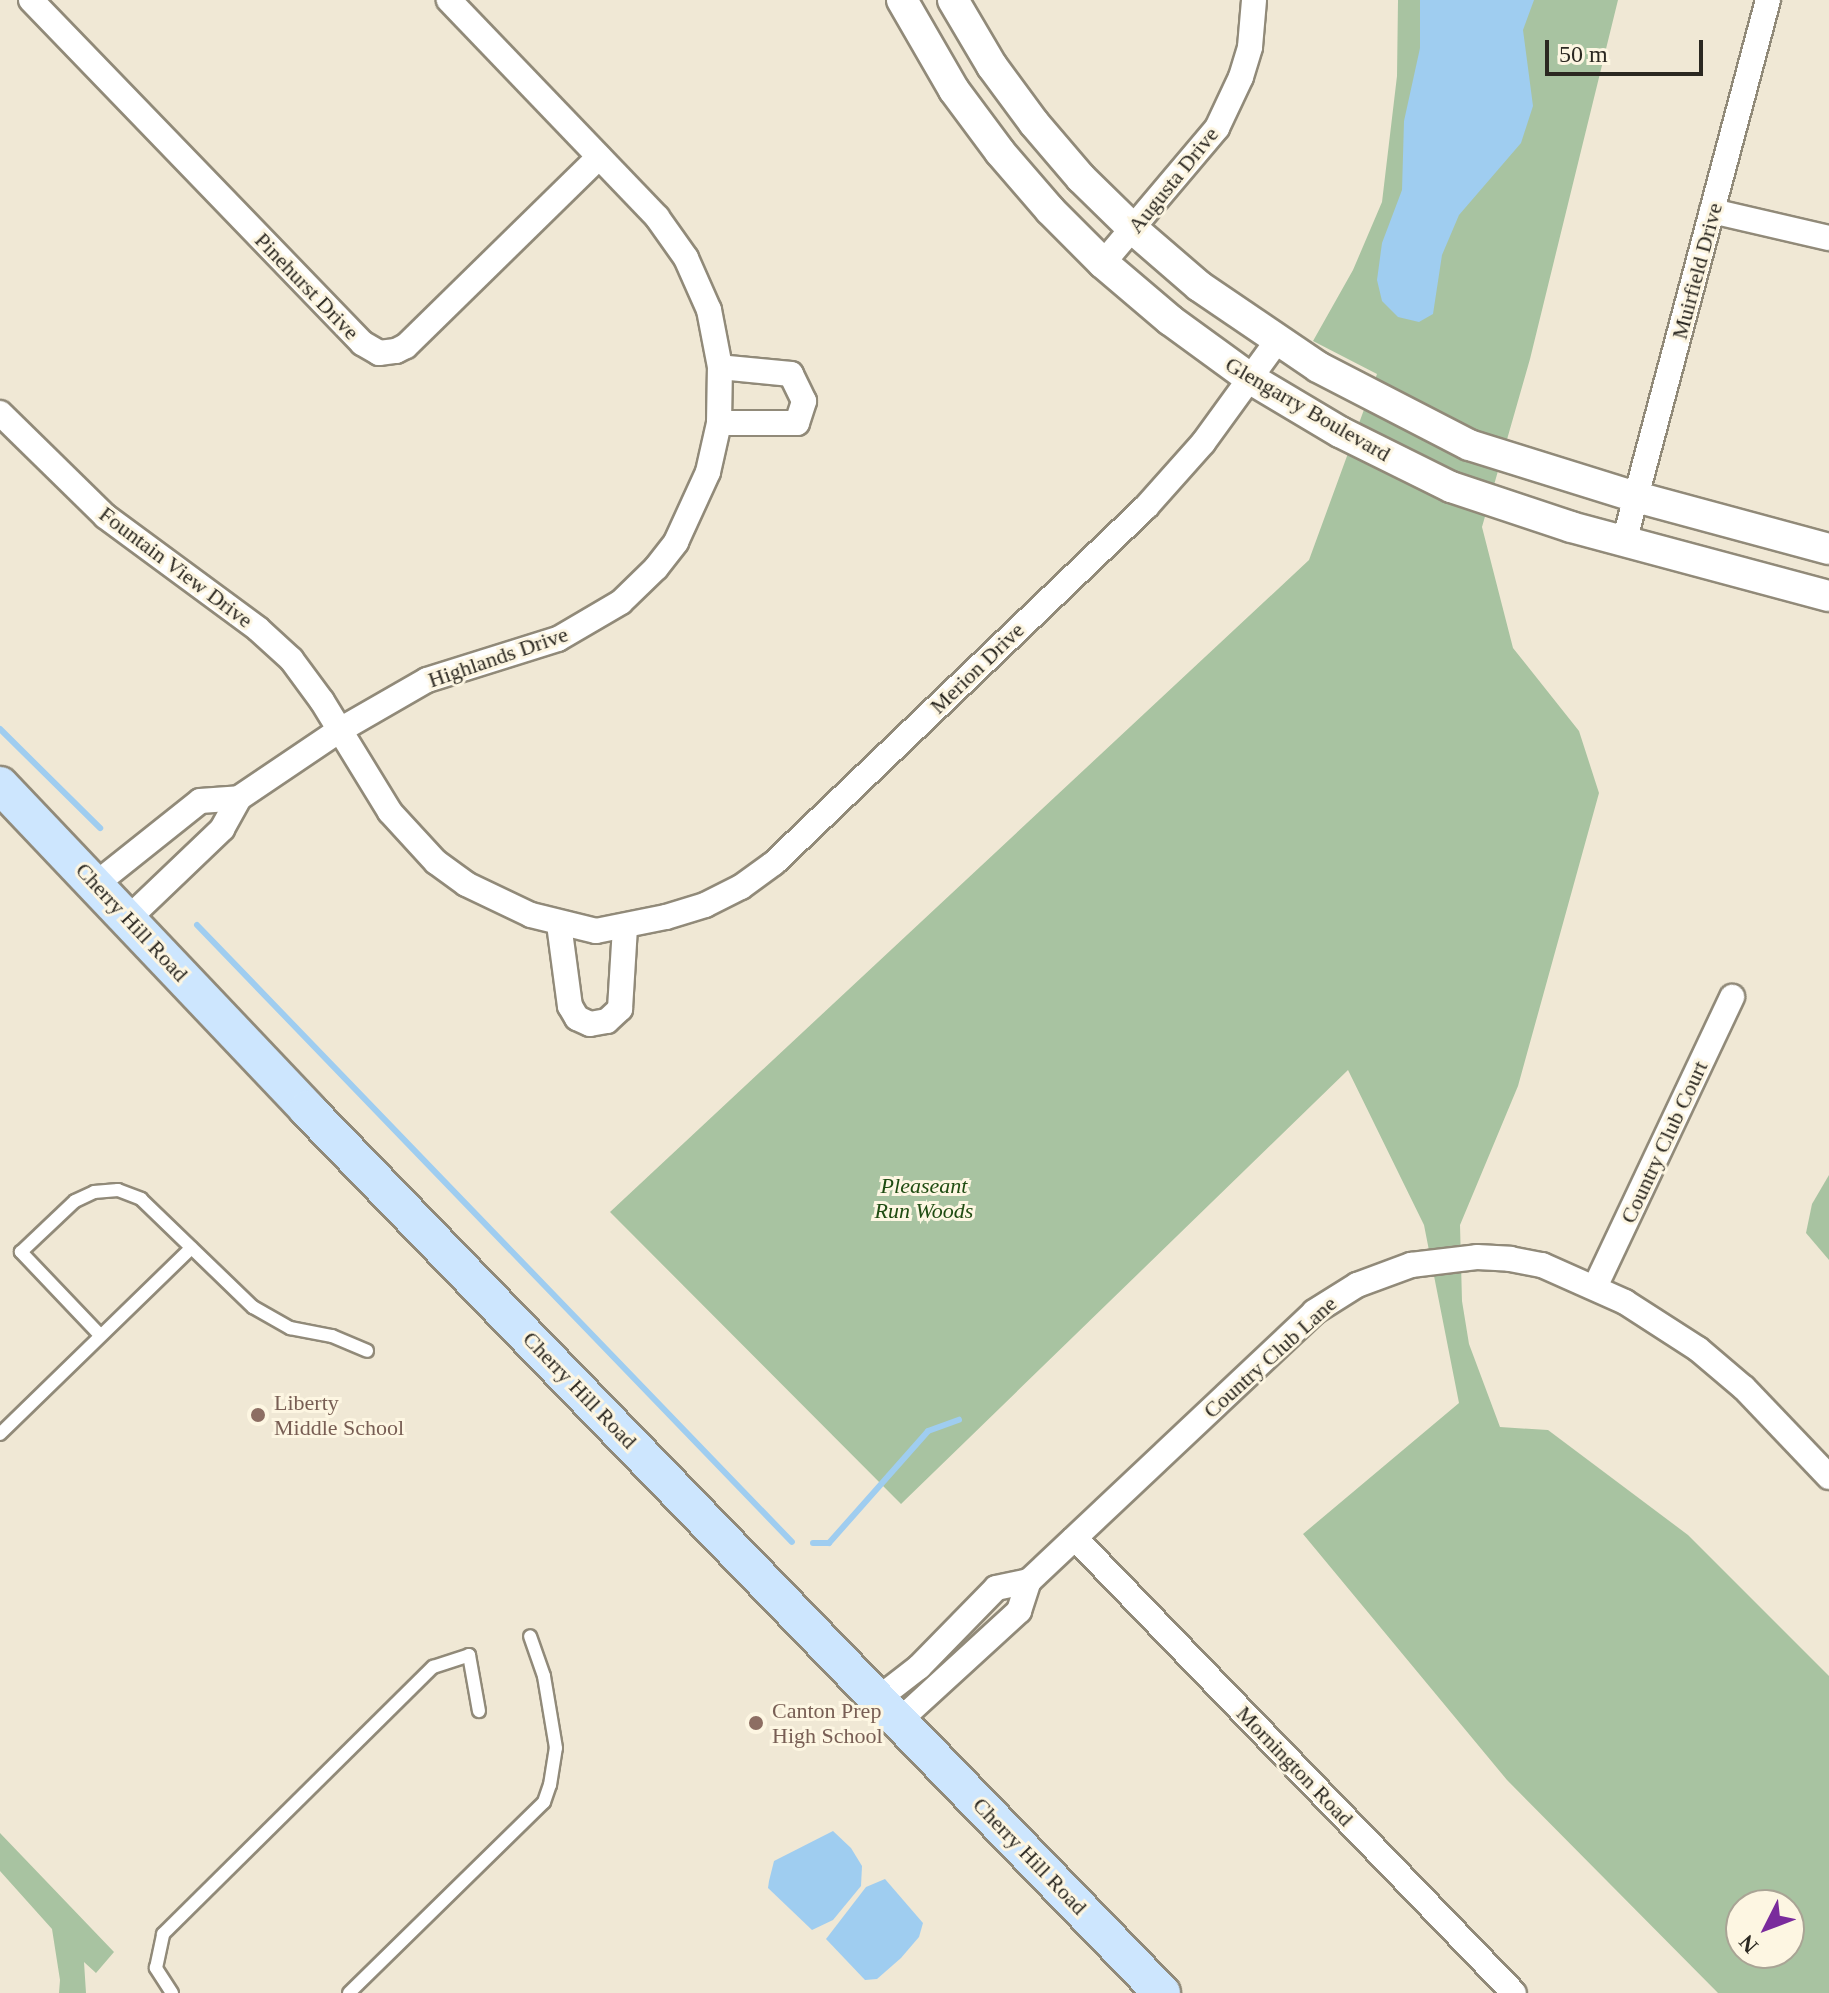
<!DOCTYPE html>
<style>
body{margin:0}
#map{position:relative;width:1829px;height:1993px;overflow:hidden;background:#f0e8d5;font-family:Georgia,serif}
div>[style]{position:absolute}
.green>*{inset:0;background:#a8c3a1}
.water>*{inset:0;background:#9fcdf0}
.stream>*{height:6px;margin:-3px;padding:0 3px;transform-origin:3px;border-radius:3px;background:#9fcdf0}
.roads{filter:drop-shadow(2px 0 #918a79) drop-shadow(-2px 0 #918a79) drop-shadow(0 2px #918a79) drop-shadow(0 -2px #918a79)}
.service>*{height:12px;margin:-6px;padding:0 6px;transform-origin:6px;border-radius:6px;background:#fff}
.minor>*{height:24px;margin:-12px;padding:0 12px;transform-origin:12px;border-radius:12px;background:#fff}
.tertiary>*{height:30px;margin:-15px;padding:0 15px;transform-origin:15px;border-radius:15px;background:#fff}
.secondary>*{height:36px;margin:-18px;padding:0 18px;transform-origin:18px;border-radius:18px;background:#cde6fe}
.dots>*{width:22px;height:22px;translate:-50% -50%;box-sizing:border-box;border:4px solid #fdf6e2;border-radius:50%}
span{translate:-50% -50%;white-space:nowrap;text-align:center;line-height:1.15;-webkit-text-stroke:6px #fdf6e2;paint-order:stroke}
.street-label{font-size:22px;color:#2b2821}
.park-label{font-size:22px;color:#1f4c12;font-style:italic}
.education-label{font-size:22px;color:#785e54}
.left{translate:0 -50%;text-align:left}
.north{position:absolute;left:1725px;top:1889px;width:80px;height:80px;box-sizing:border-box;background:#fdf6e2;border:2px solid #a9a495;border-radius:50%;rotate:228deg;font-size:22px;font-weight:700;line-height:32px;text-align:center;color:#2b2821}
.north::after{content:'';display:block;margin:auto;width:28px;height:36px;background:#7a2b9c;clip-path:polygon(50% 0,100% 100%,50% 72%,0 100%)}
.scale{position:absolute;left:1545px;top:40px;width:158px;height:36px;box-sizing:border-box;border:4px solid #2b2821;border-top:0;padding-left:10px;font-size:24px;line-height:28px;white-space:nowrap;color:#2b2821;-webkit-text-stroke:6px #fdf6e2;paint-order:stroke}
</style>
<div id="map">
<div class="green">
<div style="clip-path:polygon(evenodd,1398px 0,1618px 0,1530px 359px,1482px 527px,1513px 648px,1579px 731px,1599px 793px,1518px 1086px,1460px 1225px,1462px 1301px,1469px 1344px,1500px 1427px,1548px 1430px,1688px 1535px,1829px 1676px,1829px 1993px,1718px 1993px,1507px 1780px,1303px 1534px,1459px 1403px,1424px 1225px,1348px 1070px,901px 1504px,610px 1212px,1309px 560px,1377px 374px,1313px 341px,1353px 270px,1382px 202px,1397px 76px,1398px 0,1741px 1905px,1789px 1905px,1789px 1953px,1741px 1953px,1741px 1905px)"></div>
<div style="clip-path:polygon(1829px 1175px,1829px 1260px,1806px 1233px,1812px 1204px)"></div>
<div style="clip-path:polygon(0 1833px,114px 1952px,96px 1973px,84px 1962px,86px 1993px,59px 1993px,60px 1980px,52px 1929px,0 1871px)"></div>
</div>
<div class="water">
<div style="clip-path:polygon(1420px 0,1534px 0,1523px 30px,1533px 106px,1521px 143px,1459px 215px,1442px 255px,1433px 314px,1419px 322px,1398px 317px,1382px 301px,1377px 280px,1382px 243px,1402px 190px,1404px 121px,1420px 48px)"></div>
<div style="clip-path:polygon(833px 1831px,851px 1848px,862px 1866px,861px 1886px,833px 1920px,812px 1930px,768px 1888px,769px 1881px,774px 1861px)"></div>
<div style="clip-path:polygon(885px 1879px,923px 1923px,919px 1937px,901px 1958px,877px 1979px,865px 1980px,826px 1939px,866px 1887px)"></div>
</div>
<div class="stream">
<div style="left:0;top:729px;width:141px;rotate:44.7deg"></div>
<div style="left:197px;top:925px;width:857px;rotate:46.04deg"></div>
<div style="left:813px;top:1543px;width:16px"></div>
<div style="left:829px;top:1543px;width:149px;rotate:-48.5deg"></div>
<div style="left:928px;top:1431px;width:33px;rotate:-20deg"></div>
</div>
<div class="roads">
<div class="service">
<div style="left:100px;top:1335px;width:115px;rotate:-133.6deg"></div>
<div style="left:21px;top:1252px;width:74px;rotate:-43.4deg"></div>
<div style="left:75px;top:1201px;width:21px;rotate:-25deg"></div>
<div style="left:94px;top:1192px;width:24px;rotate:-5deg"></div>
<div style="left:118px;top:1190px;width:25px;rotate:21deg"></div>
<div style="left:141px;top:1199px;width:156px;rotate:44deg"></div>
<div style="left:253px;top:1307px;width:43px;rotate:29.6deg"></div>
<div style="left:290px;top:1328px;width:43px;rotate:10.8deg"></div>
<div style="left:332px;top:1336px;width:38px;rotate:23deg"></div>
<div style="left:0;top:1434px;width:267px;rotate:-44.2deg"></div>
<div style="left:172px;top:1993px;width:30px;rotate:-123deg"></div>
<div style="left:156px;top:1968px;width:35px;rotate:-78deg"></div>
<div style="left:163px;top:1934px;width:380px;rotate:-44.7deg"></div>
<div style="left:433px;top:1667px;width:38px;rotate:-18deg"></div>
<div style="left:469px;top:1655px;width:57px;rotate:79.9deg"></div>
<div style="left:349px;top:1993px;width:273px;rotate:-44.4deg"></div>
<div style="left:544px;top:1802px;width:18px;rotate:-71deg"></div>
<div style="left:550px;top:1785px;width:37px;rotate:-81deg"></div>
<div style="left:556px;top:1748px;width:73px;rotate:-99.5deg"></div>
<div style="left:544px;top:1676px;width:42px;rotate:-109.3deg"></div>
</div>
<div class="minor">
<div style="left:31px;top:0;width:477px;rotate:46deg"></div>
<div style="left:362px;top:343px;width:20px;rotate:30deg"></div>
<div style="left:379px;top:353px;width:17px;rotate:-7deg"></div>
<div style="left:396px;top:351px;width:11px;rotate:-27deg"></div>
<div style="left:406px;top:346px;width:270px;rotate:-44.4deg"></div>
<div style="left:1712px;top:211px;width:120px;rotate:13deg"></div>
<div style="left:1103px;top:263px;width:177px;rotate:-49.8deg"></div>
<div style="left:1217px;top:128px;width:56px;rotate:-64.8deg"></div>
<div style="left:1241px;top:77px;width:31px;rotate:-73deg"></div>
<div style="left:1250px;top:47px;width:47px;rotate:-85.1deg"></div>
<div style="left:0;top:413px;width:147px;rotate:44.4deg"></div>
<div style="left:105px;top:516px;width:190px;rotate:36.4deg"></div>
<div style="left:258px;top:629px;width:45px;rotate:42.3deg"></div>
<div style="left:291px;top:659px;width:52px;rotate:53.6deg"></div>
<div style="left:322px;top:701px;width:130px;rotate:58.5deg"></div>
<div style="left:390px;top:812px;width:68px;rotate:47.4deg"></div>
<div style="left:436px;top:862px;width:37px;rotate:36deg"></div>
<div style="left:466px;top:884px;width:72px;rotate:25.5deg"></div>
<div style="left:531px;top:915px;width:67px;rotate:13.8deg"></div>
<div style="left:596px;top:931px;width:71px;rotate:-11.3deg"></div>
<div style="left:666px;top:917px;width:41px;rotate:-17.1deg"></div>
<div style="left:705px;top:905px;width:40px;rotate:-26.6deg"></div>
<div style="left:741px;top:887px;width:41px;rotate:-36deg"></div>
<div style="left:774px;top:863px;width:515px;rotate:-43.74deg"></div>
<div style="left:1146px;top:507px;width:86px;rotate:-48.3deg"></div>
<div style="left:1203px;top:443px;width:126px;rotate:-54deg"></div>
<div style="left:719px;top:423px;width:78px"></div>
<div style="left:797px;top:423px;width:23px;rotate:-72deg"></div>
<div style="left:804px;top:401px;width:30px;rotate:-116deg"></div>
<div style="left:791px;top:374px;width:71px;rotate:-174.4deg"></div>
<div style="left:1624px;top:542px;width:561px;rotate:-75.12deg"></div>
<div style="left:96px;top:884px;width:133px;rotate:-38.6deg"></div>
<div style="left:200px;top:801px;width:39px;rotate:-4deg"></div>
<div style="left:129px;top:918px;width:129px;rotate:-43.7deg"></div>
<div style="left:222px;top:829px;width:35px;rotate:-61deg"></div>
<div style="left:239px;top:798px;width:122px;rotate:-34deg"></div>
<div style="left:340px;top:730px;width:100px;rotate:-29.9deg"></div>
<div style="left:427px;top:680px;width:137px;rotate:-17.4deg"></div>
<div style="left:558px;top:639px;width:73px;rotate:-30.4deg"></div>
<div style="left:621px;top:602px;width:49px;rotate:-44.2deg"></div>
<div style="left:656px;top:568px;width:33px;rotate:-52deg"></div>
<div style="left:676px;top:542px;width:77px;rotate:-65.4deg"></div>
<div style="left:708px;top:472px;width:50px;rotate:-77.3deg"></div>
<div style="left:719px;top:423px;width:56px;rotate:-89deg"></div>
<div style="left:720px;top:367px;width:58px;rotate:-100.9deg"></div>
<div style="left:709px;top:310px;width:57px;rotate:-113.9deg"></div>
<div style="left:686px;top:258px;width:50px;rotate:-125.3deg"></div>
<div style="left:657px;top:217px;width:301px;rotate:-133.8deg"></div>
<div style="left:559px;top:924px;width:83px;rotate:82.4deg"></div>
<div style="left:570px;top:1006px;width:14px;rotate:60deg"></div>
<div style="left:577px;top:1018px;width:14px;rotate:25deg"></div>
<div style="left:590px;top:1024px;width:17px;rotate:-10deg"></div>
<div style="left:607px;top:1021px;width:18px;rotate:-43deg"></div>
<div style="left:620px;top:1009px;width:82px;rotate:-86.5deg"></div>
<div style="left:1595px;top:1287px;width:321px;rotate:-64.7deg"></div>
<div style="left:1075px;top:1538px;width:632px;rotate:46.03deg"></div>
<div style="left:879px;top:1698px;width:51px;rotate:-37.8deg"></div>
<div style="left:919px;top:1667px;width:110px;rotate:-45.7deg"></div>
<div style="left:996px;top:1588px;width:34px;rotate:-12deg"></div>
<div style="left:899px;top:1721px;width:163px;rotate:-42.5deg"></div>
<div style="left:1019px;top:1611px;width:32px;rotate:-72deg"></div>
<div style="left:1029px;top:1581px;width:392px;rotate:-43.3deg"></div>
<div style="left:1314px;top:1312px;width:51px;rotate:-32.1deg"></div>
<div style="left:1357px;top:1285px;width:58px;rotate:-20.3deg"></div>
<div style="left:1411px;top:1265px;width:66px;rotate:-6.9deg"></div>
<div style="left:1477px;top:1257px;width:33px;rotate:3deg"></div>
<div style="left:1510px;top:1259px;width:33px;rotate:11deg"></div>
<div style="left:1542px;top:1265px;width:91px;rotate:24deg"></div>
<div style="left:1625px;top:1302px;width:87px;rotate:32.8deg"></div>
<div style="left:1698px;top:1349px;width:60px;rotate:40.3deg"></div>
<div style="left:1744px;top:1388px;width:123px;rotate:46.3deg"></div>
</div>
<div class="tertiary">
<div style="left:902px;top:0;width:104px;rotate:60deg"></div>
<div style="left:954px;top:90px;width:77px;rotate:53.4deg"></div>
<div style="left:1000px;top:152px;width:77px;rotate:49.2deg"></div>
<div style="left:1050px;top:210px;width:75px;rotate:45deg"></div>
<div style="left:1103px;top:263px;width:88px;rotate:40.4deg"></div>
<div style="left:1170px;top:320px;width:100px;rotate:36.1deg"></div>
<div style="left:1251px;top:379px;width:104px;rotate:30.8deg"></div>
<div style="left:1340px;top:432px;width:124px;rotate:26.4deg"></div>
<div style="left:1451px;top:487px;width:126px;rotate:18.4deg"></div>
<div style="left:1571px;top:527px;width:267px;rotate:15deg"></div>
<div style="left:953px;top:0;width:77px;rotate:59.4deg"></div>
<div style="left:992px;top:66px;width:71px;rotate:53.6deg"></div>
<div style="left:1034px;top:123px;width:72px;rotate:49.5deg"></div>
<div style="left:1081px;top:178px;width:73px;rotate:44.4deg"></div>
<div style="left:1133px;top:229px;width:87px;rotate:40.8deg"></div>
<div style="left:1199px;top:286px;width:144px;rotate:34.2deg"></div>
<div style="left:1318px;top:367px;width:170px;rotate:27.3deg"></div>
<div style="left:1469px;top:445px;width:175px;rotate:17.3deg"></div>
<div style="left:1636px;top:497px;width:200px;rotate:15.1deg"></div>
</div>
<div class="secondary">
<div style="left:0;top:785px;width:446px;rotate:46.5deg"></div>
<div style="left:307px;top:1109px;width:1230px;rotate:45.96deg"></div>
</div>
</div>
<div class="dots">
<div style="left:258px;top:1415px;background:#8d6e63"></div>
<div style="left:756px;top:1723px;background:#8d6e63"></div>
</div>
<div class="street-label">
<span style="left:1173px;top:180px;rotate:-51deg">Augusta Drive</span>
<span style="left:1697px;top:271px;rotate:-75deg">Muirfield Drive</span>
<span style="left:307px;top:286px;rotate:46deg">Pinehurst Drive</span>
<span style="left:1308px;top:409px;rotate:30deg">Glengarry Boulevard</span>
<span style="left:176px;top:567px;rotate:37deg">Fountain View Drive</span>
<span style="left:498px;top:657px;rotate:-19deg">Highlands Drive</span>
<span style="left:977px;top:668px;rotate:-44deg">Merion Drive</span>
<span style="left:132px;top:922px;rotate:47deg">Cherry Hill Road</span>
<span style="left:1664px;top:1142px;rotate:-65deg">Country Club Court</span>
<span style="left:1270px;top:1357px;rotate:-42deg">Country Club Lane</span>
<span style="left:580px;top:1390px;rotate:46deg">Cherry Hill Road</span>
<span style="left:1295px;top:1766px;rotate:46deg">Mornington Road</span>
<span style="left:1030px;top:1856px;rotate:46deg">Cherry Hill Road</span>
</div>
<div class="park-label">
<span style="left:924px;top:1198px">Pleaseant<br>Run Woods</span>
</div>
<div class="education-label">
<span class="left" style="left:274px;top:1415px">Liberty<br>Middle School</span>
<span class="left" style="left:772px;top:1723px">Canton Prep<br>High School</span>
</div>
<div class="north">N</div>
<div class="scale">50 m</div>
</div>
